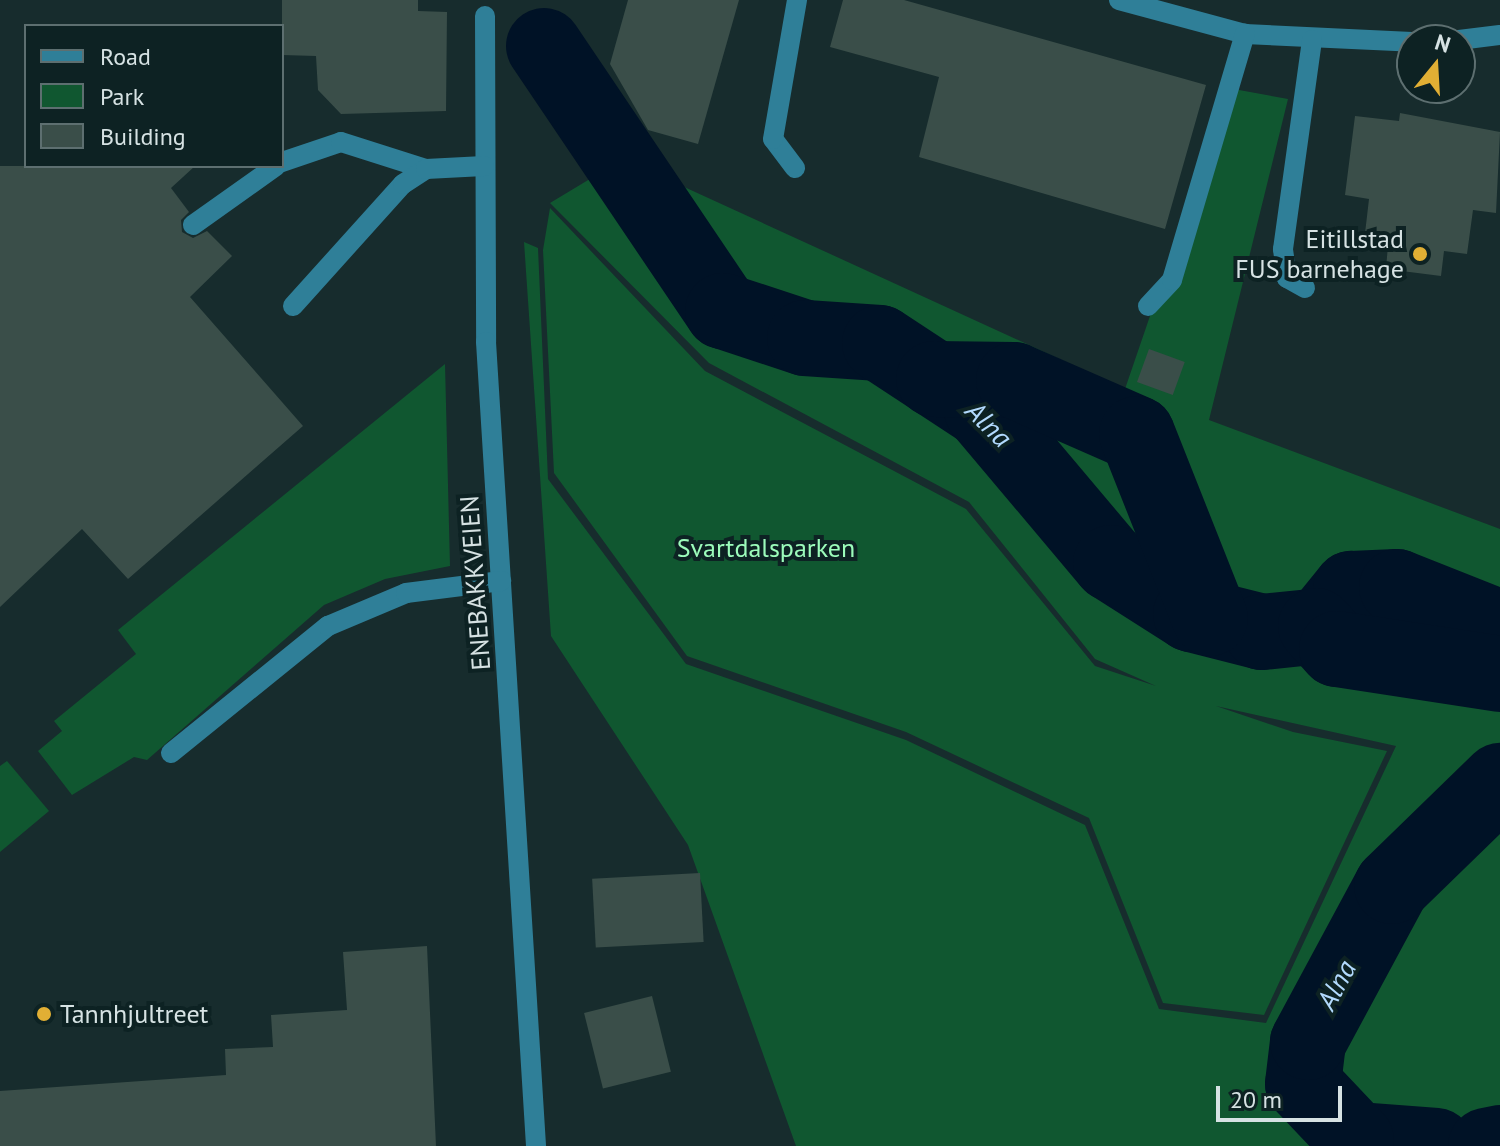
<!DOCTYPE html>
<style>
body{margin:0}
#map{position:relative;width:1500px;height:1146px;overflow:hidden;background:#172c2d;font-family:"PT Sans",sans-serif}
div>[style]{position:absolute}
.green>*{inset:0;background:#105730}
.river>*{height:76px;margin:-38px;padding:0 38px;transform-origin:38px;border-radius:38px;background:#001226}
.building>*{inset:0;background:#3a4e49;transform-origin:0 0}
.minor>*{height:20px;margin:-10px;padding:0 10px;transform-origin:10px;border-radius:10px;background:#2f7f98}
.dots>*{width:22px;height:22px;translate:-50% -50%;box-sizing:border-box;border:4px solid #0d2223;border-radius:50%}
span{translate:-50% -50%;white-space:nowrap;text-align:center;line-height:1.15;-webkit-text-stroke:8px #0d2223;paint-order:stroke}
.poi-label{font-size:26px;color:#d6e2e3}
.right{translate:-100% -50%;text-align:right}
.left{translate:0 -50%;text-align:left}
.park-label{font-size:26px;color:#9cfcbb}
.street-label{font-size:26px;color:#d6e2e3}
.water-label{font-size:28px;color:#b2dafd;font-style:italic}
.legend{position:absolute;left:24px;top:24px;width:260px;height:144px;box-sizing:border-box;background:#0d2223;border:2px solid #5d6f70;margin:0;padding:10px 14px;list-style:none;font-size:24px;color:#d6e2e3}
.legend li{display:flex;align-items:center;gap:16px;height:40px}
.legend b{width:40px;border:2px solid #5d6f70}
.north{position:absolute;left:1396px;top:24px;width:80px;height:80px;box-sizing:border-box;background:#0d2223;border:2px solid #5d6f70;border-radius:50%;rotate:18deg;font-size:22px;font-weight:700;line-height:32px;text-align:center;color:#d6e2e3}
.north::after{content:'';display:block;margin:auto;width:28px;height:36px;background:#e1af34;clip-path:polygon(50% 0,100% 100%,50% 72%,0 100%)}
.scale{position:absolute;left:1216px;top:1086px;width:126px;height:36px;box-sizing:border-box;border:4px solid #d6e2e3;border-top:0;padding-left:10px;font-size:24px;line-height:28px;white-space:nowrap;color:#d6e2e3;-webkit-text-stroke:6px #0d2223;paint-order:stroke}
</style>
<div id="map">
<div class="green">
<div style="clip-path:polygon(1228px 88px,1288px 99px,1209px 420px,1500px 529px,1500px 1146px,796px 1146px,688px 845px,551px 636px,524px 242px,538px 248px,548px 479px,686px 664px,906px 740px,1085px 825px,1159px 1009px,1266px 1023px,1396px 746px,1216px 706px,1293px 732px,1387px 751px,1264px 1015px,1163px 1003px,1089px 818px,906px 732px,687px 656px,554px 473px,543px 250px,550px 208px,705px 371px,966px 509px,1095px 666px,1156px 686px,1095px 659px,969px 502px,709px 363px,550px 203px,623px 159px,1125px 389px)"></div>
<div style="clip-path:polygon(445px 364px,450px 566px,385px 579px,324px 605px,147px 760px,134px 757px,72px 795px,38px 751px,62px 731px,54px 721px,136px 654px,118px 630px)"></div>
<div style="clip-path:polygon(7px 761px,49px 811px,0 852px,0 766px)"></div>
</div>
<div class="river">
<div style="left:544px;top:46px;width:320px;rotate:56deg"></div>
<div style="left:723px;top:311px;width:86px;rotate:18.2deg"></div>
<div style="left:805px;top:338px;width:75px;rotate:3.8deg"></div>
<div style="left:880px;top:343px;width:122px;rotate:33.3deg"></div>
<div style="left:982px;top:410px;width:200px;rotate:49.9deg"></div>
<div style="left:1111px;top:563px;width:95px;rotate:32.5deg"></div>
<div style="left:1191px;top:614px;width:73px;rotate:14.2deg"></div>
<div style="left:1262px;top:632px;width:59px;rotate:-5.8deg"></div>
<div style="left:1321px;top:626px;width:48px;rotate:-51deg"></div>
<div style="left:1351px;top:589px;width:46px;rotate:-2.5deg"></div>
<div style="left:1397px;top:587px;width:111px;rotate:21.7deg"></div>
<div style="left:934px;top:379px;width:80px;rotate:0.7deg"></div>
<div style="left:1014px;top:380px;width:134px;rotate:23.7deg"></div>
<div style="left:1137px;top:434px;width:198px;rotate:68.4deg"></div>
<div style="left:1316px;top:626px;width:31px;rotate:48deg"></div>
<div style="left:1337px;top:649px;width:165px;rotate:8.7deg"></div>
<div style="left:1436px;top:1146px;width:80px;rotate:-175.7deg"></div>
<div style="left:1356px;top:1140px;width:77px;rotate:-133.4deg"></div>
<div style="left:1303px;top:1084px;width:42px;rotate:-83.2deg"></div>
<div style="left:1308px;top:1042px;width:177px;rotate:-61.7deg"></div>
<div style="left:1392px;top:886px;width:151px;rotate:-44.2deg"></div>
<div style="left:1486px;top:1146px;width:14px;rotate:-12deg"></div>
</div>
<div class="building">
<div style="clip-path:polygon(282px 0,418px 0,418px 11px,447px 12px,446px 111px,341px 114px,318px 90px,316px 56px,282px 55px)"></div>
<div style="clip-path:polygon(628px 0,739px 0,698px 144px,648px 130px,610px 64px)"></div>
<div style="clip-path:polygon(843px 0,904px 0,1206px 85px,1165px 229px,919px 157px,939px 77px,830px 47px)"></div>
<div style="clip-path:polygon(1400px 113px,1500px 132px,1496px 213px,1473px 210px,1467px 254px,1444px 251px,1441px 276px,1386px 269px,1388px 245px,1364px 242px,1369px 199px,1345px 195px,1355px 116px,1399px 121px)"></div>
<div style="clip-path:polygon(0 166px,195px 166px,171px 188px,189px 212px,181px 220px,182px 232px,193px 238px,207px 231px,232px 256px,190px 297px,303px 426px,128px 579px,82px 529px,0 607px)"></div>
<div style="left:1149px;top:349px;width:38px;height:35px;rotate:20deg"></div>
<div style="left:700px;top:873px;width:69px;height:108px;rotate:87deg"></div>
<div style="clip-path:polygon(427px 946px,436px 1146px,0 1146px,0 1091px,226px 1075px,225px 1049px,273px 1047px,271px 1015px,347px 1010px,343px 952px)"></div>
<div style="left:652px;top:996px;width:78px;height:70px;rotate:76deg"></div>
</div>
<div class="minor">
<div style="left:1119px;top:0;width:131px;rotate:15.1deg"></div>
<div style="left:1245px;top:34px;width:167px;rotate:2.7deg"></div>
<div style="left:485px;top:16px;width:326px;rotate:89.8deg"></div>
<div style="left:486px;top:342px;width:806px;rotate:86.44deg"></div>
<div style="left:1459px;top:40px;width:41px;rotate:-7deg"></div>
<div style="left:282px;top:162px;width:62px;rotate:-18.7deg"></div>
<div style="left:341px;top:142px;width:89px;rotate:17.6deg"></div>
<div style="left:795px;top:168px;width:36px;rotate:-127deg"></div>
<div style="left:773px;top:139px;width:141px;rotate:-80.2deg"></div>
<div style="left:193px;top:225px;width:102px;rotate:-35.4deg"></div>
<div style="left:1305px;top:288px;width:21px;rotate:-151deg"></div>
<div style="left:1287px;top:278px;width:29px;rotate:-98deg"></div>
<div style="left:1283px;top:249px;width:211px;rotate:-82.1deg"></div>
<div style="left:293px;top:306px;width:164px;rotate:-48deg"></div>
<div style="left:403px;top:184px;width:27px;rotate:-33deg"></div>
<div style="left:426px;top:169px;width:58px;rotate:-3deg"></div>
<div style="left:1148px;top:306px;width:35px;rotate:-47deg"></div>
<div style="left:1172px;top:280px;width:257px;rotate:-73.5deg"></div>
<div style="left:171px;top:753px;width:202px;rotate:-39deg"></div>
<div style="left:328px;top:626px;width:85px;rotate:-22.9deg"></div>
<div style="left:406px;top:593px;width:96px;rotate:-7.2deg"></div>
</div>
<div class="dots">
<div style="left:1420px;top:254px;background:#e1af34"></div>
<div style="left:44px;top:1014px;background:#e1af34"></div>
</div>
<div class="poi-label">
<span class="right" style="left:1404px;top:254px">Eitillstad<br>FUS barnehage</span>
<span class="left" style="left:60px;top:1014px">Tannhjultreet</span>
</div>
<div class="park-label">
<span style="left:766px;top:548px">Svartdalsparken</span>
</div>
<div class="street-label">
<span style="left:475px;top:583px;rotate:-94deg">ENEBAKKVEIEN</span>
</div>
<div class="water-label">
<span style="left:989px;top:424px;rotate:45deg">Alna</span>
<span style="left:1336px;top:985px;rotate:-62deg">Alna</span>
</div>
<ul class="legend">
<li><b style="height:10px;background:#2f7f98"></b>Road</li>
<li><b style="height:22px;background:#105730"></b>Park</li>
<li><b style="height:22px;background:#3a4e49"></b>Building</li>
</ul>
<div class="north">N</div>
<div class="scale">20 m</div>
</div>
